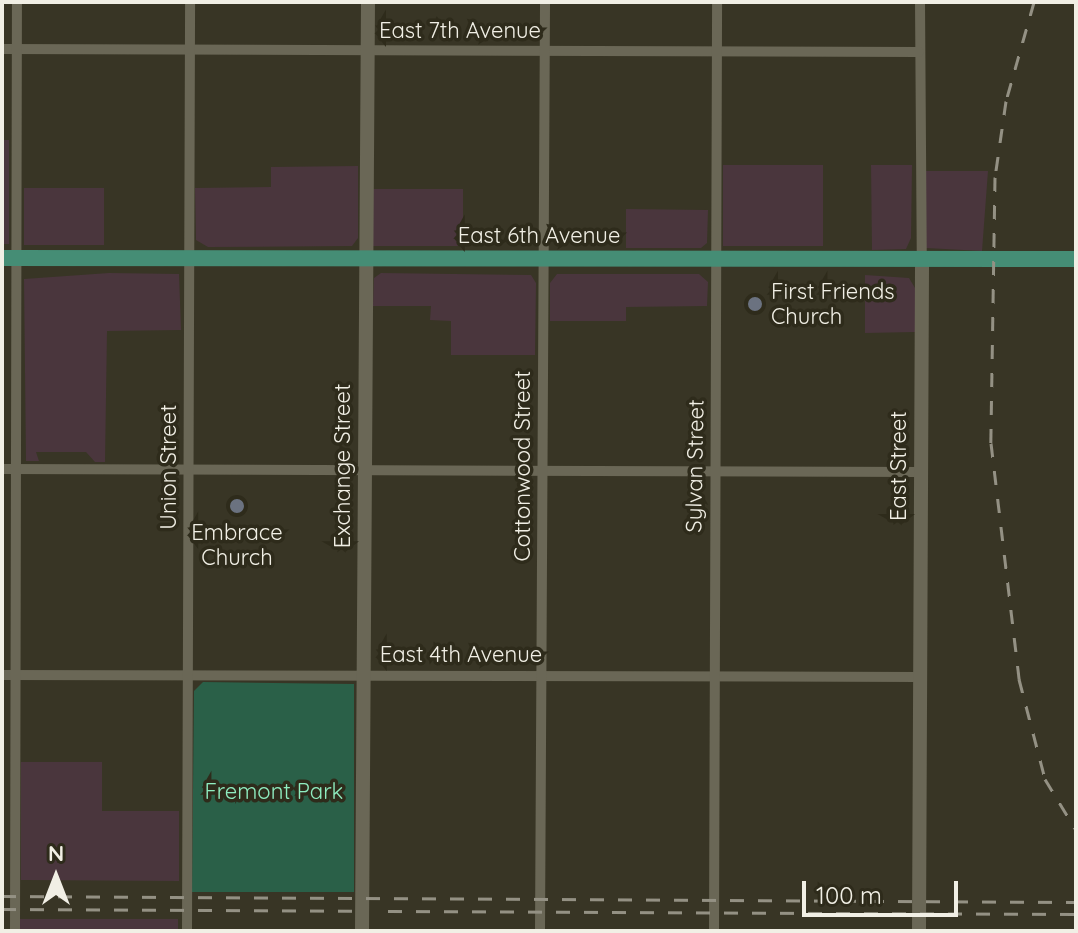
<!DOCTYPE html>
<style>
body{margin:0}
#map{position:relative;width:1078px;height:933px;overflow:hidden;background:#383525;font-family:Quicksand,sans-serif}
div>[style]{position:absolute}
.commercial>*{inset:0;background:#4a363d;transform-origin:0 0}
.green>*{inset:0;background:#2a6048}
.street>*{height:10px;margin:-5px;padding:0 5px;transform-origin:5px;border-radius:5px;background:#6a6756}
.secondary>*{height:14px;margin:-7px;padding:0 7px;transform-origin:7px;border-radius:7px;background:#6a6756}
.primary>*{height:16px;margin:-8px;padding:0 8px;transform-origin:8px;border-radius:8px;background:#458d75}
.rail>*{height:3px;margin-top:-1.5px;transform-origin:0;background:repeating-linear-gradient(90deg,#949184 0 14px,transparent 0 28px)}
.dots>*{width:22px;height:22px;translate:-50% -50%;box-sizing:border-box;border:4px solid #2e2b1b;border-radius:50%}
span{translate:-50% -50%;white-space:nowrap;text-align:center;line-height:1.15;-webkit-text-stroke:7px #2e2b1b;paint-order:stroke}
.street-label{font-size:22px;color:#f1efe5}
.poi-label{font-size:22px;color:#f1efe5}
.left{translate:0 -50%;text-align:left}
.park-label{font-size:22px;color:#8fedc0}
.frame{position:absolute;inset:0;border:4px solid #f1efe5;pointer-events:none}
.north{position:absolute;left:16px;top:837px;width:80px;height:80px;-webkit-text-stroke:6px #2e2b1b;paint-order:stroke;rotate:0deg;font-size:22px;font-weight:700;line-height:32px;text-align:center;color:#f1efe5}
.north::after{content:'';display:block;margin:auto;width:28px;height:36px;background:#f1efe5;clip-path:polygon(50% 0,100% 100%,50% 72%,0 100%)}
.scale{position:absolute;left:802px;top:881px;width:156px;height:36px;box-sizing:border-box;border:4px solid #f1efe5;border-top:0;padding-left:10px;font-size:24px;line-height:28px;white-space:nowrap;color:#f1efe5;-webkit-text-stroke:6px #2e2b1b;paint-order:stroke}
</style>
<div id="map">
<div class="commercial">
<div style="left:2px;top:140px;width:7px;height:104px"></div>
<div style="left:723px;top:165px;width:100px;height:81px"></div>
<div style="clip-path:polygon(871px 165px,912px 165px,911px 238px,906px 249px,872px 250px)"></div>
<div style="clip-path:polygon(358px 166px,358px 238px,352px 246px,208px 247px,196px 240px,195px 188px,271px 187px,271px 167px)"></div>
<div style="clip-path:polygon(924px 171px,988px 171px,982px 251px,926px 248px)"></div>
<div style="left:24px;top:188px;width:80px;height:57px"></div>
<div style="left:372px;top:189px;width:91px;height:57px"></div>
<div style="clip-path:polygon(626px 209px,708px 210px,707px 243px,701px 248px,626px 248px)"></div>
<div style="clip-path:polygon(109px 273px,179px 274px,181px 330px,107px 331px,105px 462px,95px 462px,86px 452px,36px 452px,39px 461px,26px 461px,24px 279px)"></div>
<div style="clip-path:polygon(381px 273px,531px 275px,536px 283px,535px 355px,451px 355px,451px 321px,430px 320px,431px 306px,373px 306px,374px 278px)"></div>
<div style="clip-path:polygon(557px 274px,699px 274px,708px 282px,707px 306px,626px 307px,626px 321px,550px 321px,550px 283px)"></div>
<div style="clip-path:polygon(865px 275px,909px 278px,915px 288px,915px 332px,865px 333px)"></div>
<div style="clip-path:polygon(21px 762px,102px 762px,102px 811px,179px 811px,179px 881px,21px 880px)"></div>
<div style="left:20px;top:919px;width:158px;height:12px"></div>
</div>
<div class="green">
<div style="clip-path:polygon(203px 682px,354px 684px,354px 892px,192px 892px,194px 691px)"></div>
</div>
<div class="street">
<div style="left:920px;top:2px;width:257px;rotate:89.6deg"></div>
<div style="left:2px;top:49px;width:917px;rotate:0.19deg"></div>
<div style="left:2px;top:469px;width:919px;rotate:0.19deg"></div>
<div style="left:2px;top:675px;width:917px;rotate:0.12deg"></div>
<div style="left:15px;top:931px;width:929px;rotate:-89.88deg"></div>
<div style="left:187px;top:931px;width:929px;rotate:-89.81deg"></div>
<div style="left:540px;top:931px;width:929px;rotate:-89.69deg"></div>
<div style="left:714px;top:931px;width:929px;rotate:-89.81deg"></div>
</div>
<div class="secondary">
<div style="left:362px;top:931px;width:929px;rotate:-89.63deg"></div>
<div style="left:919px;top:931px;width:672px;rotate:-89.74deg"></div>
</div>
<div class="primary">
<div style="left:2px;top:258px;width:1074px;rotate:0.05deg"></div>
</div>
<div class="rail">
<div style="left:1034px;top:2px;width:103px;rotate:105.8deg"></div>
<div style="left:1006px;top:101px;width:77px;rotate:98.2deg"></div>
<div style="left:995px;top:177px;width:266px;rotate:90.9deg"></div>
<div style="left:991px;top:443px;width:238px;rotate:83.2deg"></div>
<div style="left:1019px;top:679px;width:103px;rotate:75.4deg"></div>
<div style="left:1045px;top:779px;width:60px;rotate:58.7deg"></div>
<div style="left:2px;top:896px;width:1074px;rotate:0.32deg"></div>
<div style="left:2px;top:909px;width:350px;rotate:0.3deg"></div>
<div style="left:388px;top:911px;width:688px;rotate:0.25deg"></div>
</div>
<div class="dots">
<div style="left:755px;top:304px;background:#6b7280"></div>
<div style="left:237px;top:506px;background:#6b7280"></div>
</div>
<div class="street-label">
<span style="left:460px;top:31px">East 7th Avenue</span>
<span style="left:539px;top:236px">East 6th Avenue</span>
<span style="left:343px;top:466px;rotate:-90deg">Exchange Street</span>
<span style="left:523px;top:466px;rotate:-90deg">Cottonwood Street</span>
<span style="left:695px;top:466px;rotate:-89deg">Sylvan Street</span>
<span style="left:899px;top:466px;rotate:-90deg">East Street</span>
<span style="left:169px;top:467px;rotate:-90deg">Union Street</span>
<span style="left:461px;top:655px">East 4th Avenue</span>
</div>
<div class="poi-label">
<span class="left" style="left:771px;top:304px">First Friends<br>Church</span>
<span style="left:237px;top:545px">Embrace<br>Church</span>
</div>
<div class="park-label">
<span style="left:274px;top:792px">Fremont Park</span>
</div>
<div class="frame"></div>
<div class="north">N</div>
<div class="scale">100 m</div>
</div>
